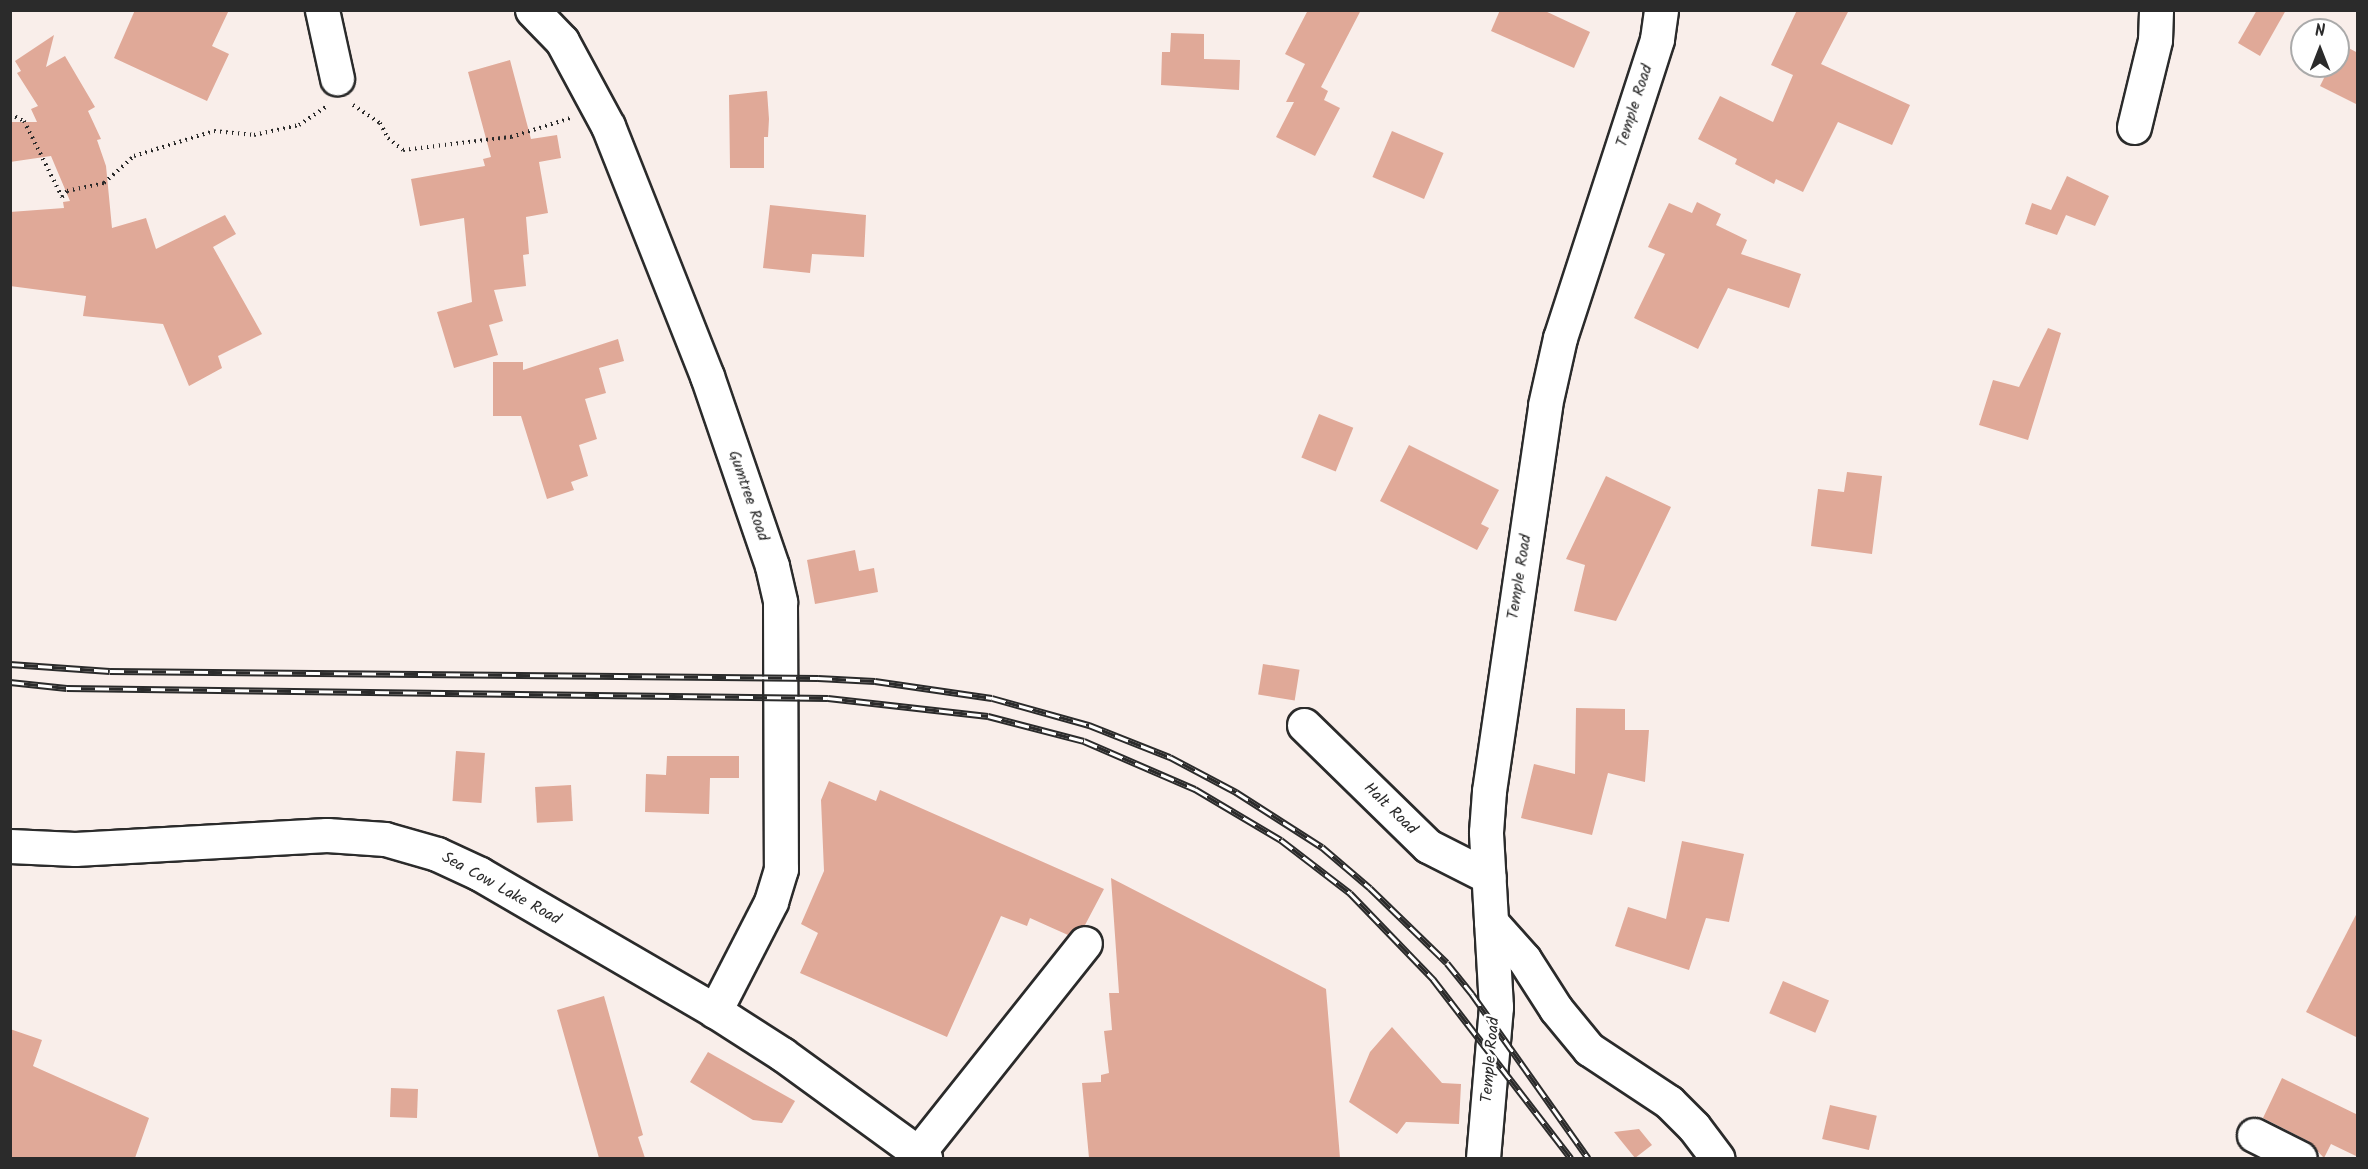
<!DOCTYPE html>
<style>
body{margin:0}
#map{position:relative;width:2368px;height:1169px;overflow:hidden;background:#f9eeea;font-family:Kalam,sans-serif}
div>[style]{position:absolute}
.building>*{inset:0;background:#e0a998;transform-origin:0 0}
.path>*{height:4px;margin-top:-2px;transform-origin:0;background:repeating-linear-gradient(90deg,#2b2b2b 0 1.5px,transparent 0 6px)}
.roads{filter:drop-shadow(2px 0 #2b2b2b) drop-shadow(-2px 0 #2b2b2b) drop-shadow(0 2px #2b2b2b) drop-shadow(0 -2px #2b2b2b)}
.minor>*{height:33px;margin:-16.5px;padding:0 16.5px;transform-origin:16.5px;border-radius:16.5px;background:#fff}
.rail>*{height:7px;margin-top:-3.5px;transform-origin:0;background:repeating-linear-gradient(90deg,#fff 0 14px,#2b2b2b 0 28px);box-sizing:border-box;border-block:2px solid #2b2b2b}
span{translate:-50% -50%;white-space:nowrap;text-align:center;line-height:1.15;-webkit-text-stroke:5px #fff;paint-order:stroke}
.street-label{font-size:16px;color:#2b2b2b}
.frame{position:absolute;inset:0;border:12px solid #2b2b2b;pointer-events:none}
.north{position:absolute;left:2290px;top:18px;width:60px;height:60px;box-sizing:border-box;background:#fff;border:2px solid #aaa;border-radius:50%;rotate:0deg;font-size:16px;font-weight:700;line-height:24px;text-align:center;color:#2b2b2b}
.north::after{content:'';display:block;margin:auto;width:21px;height:27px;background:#2b2b2b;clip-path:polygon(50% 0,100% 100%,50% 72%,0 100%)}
</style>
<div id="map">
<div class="building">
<div style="clip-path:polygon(135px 10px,229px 10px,212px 46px,229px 54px,207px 101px,114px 58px)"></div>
<div style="clip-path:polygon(1308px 10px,1361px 10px,1321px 87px,1328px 91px,1324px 100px,1340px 108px,1315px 156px,1276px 137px,1294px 102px,1286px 102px,1305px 64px,1285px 54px)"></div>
<div style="clip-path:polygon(1500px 10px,1543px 10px,1590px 32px,1574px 68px,1491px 31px)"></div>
<div style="clip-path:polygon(1797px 10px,1849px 10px,1821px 64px,1910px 105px,1892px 145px,1838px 122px,1803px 192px,1776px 179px,1774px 184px,1735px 164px,1737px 159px,1698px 139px,1720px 96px,1773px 122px,1793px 75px,1771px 65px)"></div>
<div style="clip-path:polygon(2257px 10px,2286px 10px,2260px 56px,2238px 43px)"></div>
<div style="clip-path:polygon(1171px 33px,1204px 34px,1204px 59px,1240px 60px,1239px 90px,1161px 85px,1162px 52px,1170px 52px)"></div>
<div style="clip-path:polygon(54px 35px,46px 67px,65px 56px,95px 107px,88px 111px,101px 139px,97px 140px,106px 166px,112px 228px,146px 218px,156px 249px,225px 215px,236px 234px,213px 247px,262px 334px,218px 356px,222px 368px,189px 386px,163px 324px,83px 316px,86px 296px,10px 286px,10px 212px,64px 208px,63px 202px,70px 201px,51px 156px,10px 162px,10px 122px,37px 122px,31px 109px,38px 106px,17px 73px,21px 71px,15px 61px)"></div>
<div style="clip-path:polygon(2341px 44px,2358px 53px,2358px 105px,2320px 86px,2330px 66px,2338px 66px)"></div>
<div style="clip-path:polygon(510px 60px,531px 139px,557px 135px,561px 158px,539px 162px,548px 213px,526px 217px,529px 254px,523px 255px,526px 286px,494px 290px,503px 321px,489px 325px,498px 355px,454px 368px,437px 312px,472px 302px,464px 218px,420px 226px,411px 179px,485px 166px,483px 159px,491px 157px,468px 72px)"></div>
<div style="clip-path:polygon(767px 91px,769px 119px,768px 137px,764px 137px,764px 168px,730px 168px,729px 95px)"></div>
<div style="left:1392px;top:131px;width:56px;height:50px;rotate:23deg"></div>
<div style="clip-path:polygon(2067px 176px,2109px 196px,2095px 226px,2066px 215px,2057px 235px,2025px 224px,2032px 203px,2051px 210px)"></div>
<div style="clip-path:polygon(1697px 202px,1721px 214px,1716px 225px,1747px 240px,1741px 254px,1801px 274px,1789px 308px,1728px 288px,1698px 349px,1634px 318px,1665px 254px,1648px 247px,1669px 203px,1692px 213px)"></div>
<div style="clip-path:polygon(770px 205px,866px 215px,864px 257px,812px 254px,810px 273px,763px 268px)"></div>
<div style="clip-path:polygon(2048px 328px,2061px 333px,2028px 440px,1979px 425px,1993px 380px,2019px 387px)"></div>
<div style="clip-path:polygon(618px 339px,624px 361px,599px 368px,606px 393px,585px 399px,597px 439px,579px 445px,588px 476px,571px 482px,574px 490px,547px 499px,521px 416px,493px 416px,493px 362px,523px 362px,523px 370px)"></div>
<div style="left:1319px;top:414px;width:37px;height:47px;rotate:22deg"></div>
<div style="clip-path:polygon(1409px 445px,1499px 490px,1481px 524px,1489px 528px,1477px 550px,1380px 501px)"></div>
<div style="clip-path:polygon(1847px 472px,1882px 476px,1872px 554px,1811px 546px,1818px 489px,1844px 492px)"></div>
<div style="clip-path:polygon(1606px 476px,1671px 507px,1616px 621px,1574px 611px,1585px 565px,1566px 559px)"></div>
<div style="clip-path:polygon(855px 550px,859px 571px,874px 568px,878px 592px,815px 604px,807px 560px)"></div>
<div style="left:1263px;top:664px;width:37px;height:31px;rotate:9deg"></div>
<div style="clip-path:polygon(1576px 708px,1625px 709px,1625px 730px,1649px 730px,1645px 782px,1608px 773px,1592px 835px,1521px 818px,1534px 764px,1575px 774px)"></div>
<div style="left:456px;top:751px;width:29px;height:50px;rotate:4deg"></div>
<div style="clip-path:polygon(667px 756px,739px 756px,739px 778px,710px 778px,709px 814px,645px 812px,646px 774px,666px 775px)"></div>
<div style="clip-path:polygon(829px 781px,876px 801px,880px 790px,1104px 889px,1085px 925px,1068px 935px,1030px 918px,1027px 926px,1001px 916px,947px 1037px,800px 973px,818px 933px,801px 924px,824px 871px,821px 800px)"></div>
<div style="left:571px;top:785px;width:36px;height:36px;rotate:87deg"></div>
<div style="clip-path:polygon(1682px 841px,1744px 854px,1729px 922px,1706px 918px,1689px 970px,1615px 946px,1628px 907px,1666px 919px)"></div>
<div style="clip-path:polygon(1111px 878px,1326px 989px,1340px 1158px,1089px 1158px,1082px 1083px,1101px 1082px,1101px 1075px,1109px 1073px,1104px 1031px,1112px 1030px,1109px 993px,1119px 993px)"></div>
<div style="clip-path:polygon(2358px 911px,2358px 1038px,2306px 1012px)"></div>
<div style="left:1783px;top:981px;width:50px;height:35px;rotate:23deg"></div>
<div style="clip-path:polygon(604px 996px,643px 1135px,638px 1137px,645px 1158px,599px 1158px,557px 1010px)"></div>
<div style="clip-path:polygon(1392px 1027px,1442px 1083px,1461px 1084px,1459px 1124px,1406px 1122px,1397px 1134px,1349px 1102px,1370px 1052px)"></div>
<div style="clip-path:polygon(10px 1029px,42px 1040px,33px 1066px,149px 1118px,135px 1158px,10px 1158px)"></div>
<div style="clip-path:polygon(708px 1052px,795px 1101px,782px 1123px,753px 1120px,690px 1082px)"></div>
<div style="clip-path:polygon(2282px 1078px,2358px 1115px,2358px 1157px,2331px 1144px,2324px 1158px,2308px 1141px,2263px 1118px)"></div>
<div style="left:391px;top:1088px;width:27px;height:29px;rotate:2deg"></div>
<div style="left:1830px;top:1105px;width:48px;height:35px;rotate:13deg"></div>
<div style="clip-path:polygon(1639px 1129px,1652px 1145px,1635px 1158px,1614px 1132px)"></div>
</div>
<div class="path">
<div style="left:353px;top:105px;width:32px;rotate:34deg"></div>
<div style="left:380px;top:123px;width:17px;rotate:62deg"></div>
<div style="left:388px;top:138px;width:19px;rotate:39deg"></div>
<div style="left:403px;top:150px;width:109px;rotate:-6.9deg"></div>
<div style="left:511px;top:137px;width:63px;rotate:-17.6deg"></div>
<div style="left:10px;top:114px;width:16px;rotate:27deg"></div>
<div style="left:24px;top:121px;width:85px;rotate:63.4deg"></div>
<div style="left:62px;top:197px;width:8px;rotate:-50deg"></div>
<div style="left:67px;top:191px;width:38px;rotate:-12deg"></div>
<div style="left:104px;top:183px;width:40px;rotate:-42deg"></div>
<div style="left:134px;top:156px;width:84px;rotate:-17.4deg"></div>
<div style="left:214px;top:131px;width:40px;rotate:5.7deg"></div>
<div style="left:254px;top:135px;width:46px;rotate:-12.5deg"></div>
<div style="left:299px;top:125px;width:34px;rotate:-34deg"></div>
</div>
<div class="roads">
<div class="minor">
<div style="left:322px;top:10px;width:70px;rotate:77.6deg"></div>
<div style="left:532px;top:10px;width:43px;rotate:45.9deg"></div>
<div style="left:562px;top:41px;width:97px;rotate:61.6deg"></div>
<div style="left:608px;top:126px;width:269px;rotate:68.4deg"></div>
<div style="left:707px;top:376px;width:201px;rotate:71.1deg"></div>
<div style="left:772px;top:566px;width:37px;rotate:77deg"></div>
<div style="left:780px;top:602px;width:267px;rotate:89.8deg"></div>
<div style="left:781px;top:869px;width:34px;rotate:107deg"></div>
<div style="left:771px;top:902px;width:123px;rotate:117.2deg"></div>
<div style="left:2134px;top:127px;width:89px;rotate:-76.4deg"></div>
<div style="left:2155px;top:40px;width:30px;rotate:-88deg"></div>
<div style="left:1304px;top:725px;width:173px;rotate:44.3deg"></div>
<div style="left:1428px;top:846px;width:68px;rotate:26.9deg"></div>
<div style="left:10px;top:846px;width:65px;rotate:2.6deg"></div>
<div style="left:75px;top:849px;width:252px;rotate:-3.2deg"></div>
<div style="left:327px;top:835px;width:58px;rotate:3.9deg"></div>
<div style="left:385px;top:839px;width:54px;rotate:16.1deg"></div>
<div style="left:437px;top:854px;width:47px;rotate:24.9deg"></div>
<div style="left:480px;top:874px;width:272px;rotate:30.2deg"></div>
<div style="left:715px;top:1011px;width:80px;rotate:32.7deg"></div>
<div style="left:782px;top:1054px;width:177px;rotate:36deg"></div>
<div style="left:1491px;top:922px;width:50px;rotate:48.3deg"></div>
<div style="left:1524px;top:959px;width:59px;rotate:57.4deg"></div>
<div style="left:1556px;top:1009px;width:52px;rotate:50.5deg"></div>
<div style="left:1589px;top:1049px;width:96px;rotate:33.5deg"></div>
<div style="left:1669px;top:1102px;width:35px;rotate:45deg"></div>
<div style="left:1694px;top:1127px;width:39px;rotate:53deg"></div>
<div style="left:2254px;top:1135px;width:51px;rotate:26.6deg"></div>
<div style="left:918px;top:1153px;width:268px;rotate:-51.5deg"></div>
<div style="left:1483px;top:1158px;width:152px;rotate:-85.1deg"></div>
<div style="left:1496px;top:1007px;width:175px;rotate:-93.3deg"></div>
<div style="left:1486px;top:832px;width:41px;rotate:-85.8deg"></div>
<div style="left:1489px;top:791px;width:390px;rotate:-81.7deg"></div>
<div style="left:1545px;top:405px;width:69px;rotate:-77.4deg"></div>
<div style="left:1560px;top:338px;width:314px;rotate:-72deg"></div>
<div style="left:1657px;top:39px;width:29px;rotate:-82deg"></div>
</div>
</div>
<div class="rail">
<div style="left:10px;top:664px;width:100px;rotate:4deg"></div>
<div style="left:110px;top:671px;width:708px;rotate:0.57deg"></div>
<div style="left:818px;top:678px;width:57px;rotate:3deg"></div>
<div style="left:875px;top:681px;width:118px;rotate:8.3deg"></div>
<div style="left:992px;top:698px;width:101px;rotate:15.6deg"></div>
<div style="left:1089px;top:725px;width:87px;rotate:21.6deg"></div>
<div style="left:1170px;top:757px;width:75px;rotate:27.9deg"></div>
<div style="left:1236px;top:792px;width:102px;rotate:32.6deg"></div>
<div style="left:1322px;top:847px;width:63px;rotate:40.5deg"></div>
<div style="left:1370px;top:888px;width:107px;rotate:44.2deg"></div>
<div style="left:1447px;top:963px;width:40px;rotate:51deg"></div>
<div style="left:1472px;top:994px;width:201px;rotate:54.7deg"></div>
<div style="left:10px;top:682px;width:57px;rotate:6deg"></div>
<div style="left:67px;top:688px;width:761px;rotate:0.75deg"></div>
<div style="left:828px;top:698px;width:161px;rotate:6.4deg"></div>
<div style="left:988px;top:716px;width:99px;rotate:14.6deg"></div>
<div style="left:1084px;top:741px;width:121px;rotate:23.4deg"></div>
<div style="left:1195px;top:789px;width:100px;rotate:30.7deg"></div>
<div style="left:1281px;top:840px;width:87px;rotate:37.5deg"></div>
<div style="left:1350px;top:893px;width:120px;rotate:46deg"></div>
<div style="left:1433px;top:979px;width:226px;rotate:52.4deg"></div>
</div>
<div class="street-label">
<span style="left:1635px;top:106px;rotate:-72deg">Temple Road</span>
<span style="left:748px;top:496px;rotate:71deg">Gumtree Road</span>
<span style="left:1520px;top:577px;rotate:-81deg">Temple Road</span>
<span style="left:1390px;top:809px;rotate:44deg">Halt Road</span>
<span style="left:501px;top:889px;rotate:29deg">Sea Cow Lake Road</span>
<span style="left:1491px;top:1060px;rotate:-85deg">Temple Road</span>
</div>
<div class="frame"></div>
<div class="north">N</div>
</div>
